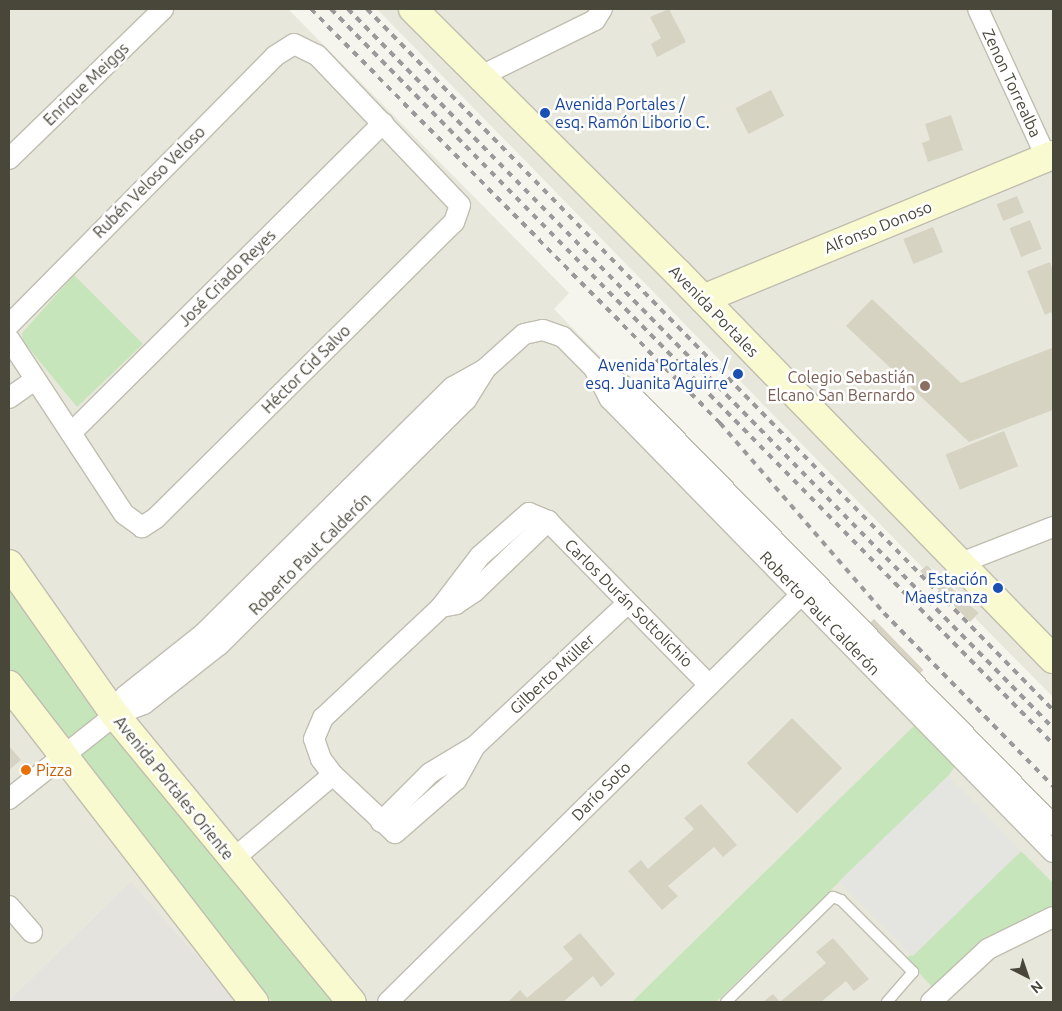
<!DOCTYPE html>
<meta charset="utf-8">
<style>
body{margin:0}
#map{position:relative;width:1062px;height:1011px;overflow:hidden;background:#f5f4ed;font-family:Ubuntu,sans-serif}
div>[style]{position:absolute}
.residential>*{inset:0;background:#e8e7db}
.industrial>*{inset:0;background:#e5e3de}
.green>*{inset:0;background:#c7e5ba}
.parking>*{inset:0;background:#e4e4e0;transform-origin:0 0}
.building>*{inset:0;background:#d6d3c3;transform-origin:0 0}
.roads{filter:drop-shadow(1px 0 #c0beb0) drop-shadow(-1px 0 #c0beb0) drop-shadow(0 1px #c0beb0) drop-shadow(0 -1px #c0beb0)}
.lane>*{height:10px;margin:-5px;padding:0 5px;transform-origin:5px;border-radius:5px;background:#fff}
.street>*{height:20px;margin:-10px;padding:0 10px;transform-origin:10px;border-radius:10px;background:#fff}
.secondary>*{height:28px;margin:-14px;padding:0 14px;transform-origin:14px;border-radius:14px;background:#fafad1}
.rail>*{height:4px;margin-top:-2px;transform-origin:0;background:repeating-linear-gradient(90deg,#9a9a9a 0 6px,transparent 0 12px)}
.dots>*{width:14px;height:14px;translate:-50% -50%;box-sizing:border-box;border:2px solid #fff;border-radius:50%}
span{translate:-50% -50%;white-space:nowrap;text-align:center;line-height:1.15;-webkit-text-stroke:5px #fff;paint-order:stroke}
.street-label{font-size:16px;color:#49473a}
.transit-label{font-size:16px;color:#164399}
.left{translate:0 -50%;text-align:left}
.right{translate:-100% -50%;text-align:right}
.education-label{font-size:16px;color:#785e54}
.food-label{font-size:16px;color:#c56008}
.frame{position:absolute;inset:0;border:10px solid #49473a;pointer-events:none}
.north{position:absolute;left:1002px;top:951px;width:50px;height:50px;-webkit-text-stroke:4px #fff;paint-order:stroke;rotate:139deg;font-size:14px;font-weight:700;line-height:20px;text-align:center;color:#49473a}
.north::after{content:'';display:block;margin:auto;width:18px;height:22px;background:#49473a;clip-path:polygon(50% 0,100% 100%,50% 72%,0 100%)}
</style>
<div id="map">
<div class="residential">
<div style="clip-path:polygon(9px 9px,288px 9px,569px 293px,554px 309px,1053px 821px,1053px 1002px,238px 1002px,131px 881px,9px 1000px)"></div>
<div style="clip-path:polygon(377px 9px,1053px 9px,1053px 697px,975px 618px,979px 613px,941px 574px,927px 565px,923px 568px)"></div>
</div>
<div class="industrial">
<div style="clip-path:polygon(131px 881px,238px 1002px,9px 1002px,9px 1000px)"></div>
</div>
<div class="green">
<div style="clip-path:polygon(74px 275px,143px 344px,77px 407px,23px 341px,22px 333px)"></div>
<div style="clip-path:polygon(9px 575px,341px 1002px,272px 1002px,63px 742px,9px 670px)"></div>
<div style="clip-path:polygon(916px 724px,956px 765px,948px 776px,716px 1002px,632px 1002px)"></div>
<div style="clip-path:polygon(1021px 851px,1053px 883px,1053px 908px,976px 948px,934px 989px,906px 959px)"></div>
</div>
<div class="parking">
<div style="left:948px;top:776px;width:105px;height:151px;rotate:46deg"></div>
</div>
<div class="building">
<div style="clip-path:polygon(669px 9px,686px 42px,657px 57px,651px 44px,661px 38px,650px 17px)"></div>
<div style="left:771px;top:90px;width:29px;height:40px;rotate:63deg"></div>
<div style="clip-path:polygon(951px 115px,963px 150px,928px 162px,922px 143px,930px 140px,925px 124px)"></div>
<div style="left:1017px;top:196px;width:18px;height:22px;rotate:68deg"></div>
<div style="left:1030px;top:220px;width:31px;height:22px;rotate:68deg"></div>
<div style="left:933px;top:227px;width:27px;height:32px;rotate:68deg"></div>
<div style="clip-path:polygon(1050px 262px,1053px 272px,1053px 317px,1051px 312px,1045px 315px,1027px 271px)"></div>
<div style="clip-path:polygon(872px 299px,961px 383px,1052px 348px,1053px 410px,969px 442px,846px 326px)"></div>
<div style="left:1004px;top:431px;width:38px;height:63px;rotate:68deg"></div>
<div style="clip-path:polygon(927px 565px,979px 613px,970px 622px,920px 571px)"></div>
<div style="left:874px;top:619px;width:71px;height:12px;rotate:46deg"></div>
<div style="left:792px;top:718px;width:71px;height:64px;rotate:45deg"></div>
<div style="clip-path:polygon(9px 746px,21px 760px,9px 770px)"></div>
<div style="clip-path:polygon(701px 804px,737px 845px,723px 857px,714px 847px,668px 886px,678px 896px,662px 910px,628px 871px,641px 860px,648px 869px,694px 829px,684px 818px)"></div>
<div style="clip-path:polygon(580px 933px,615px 974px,601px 987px,593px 976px,563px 1002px,508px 1002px,520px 990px,527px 998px,573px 959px,563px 947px)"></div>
<div style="clip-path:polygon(833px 938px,869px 979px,854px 991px,846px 981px,821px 1002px,780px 1002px,826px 963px,816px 952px)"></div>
<div style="clip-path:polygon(773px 994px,780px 1002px,763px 1002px)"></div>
</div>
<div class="roads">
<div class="lane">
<div style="left:726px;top:1002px;width:150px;rotate:-44.5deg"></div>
<div style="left:833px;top:897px;width:9px;rotate:21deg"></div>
<div style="left:841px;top:900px;width:102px;rotate:45deg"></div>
<div style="left:913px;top:972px;width:40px;rotate:131deg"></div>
</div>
<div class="street">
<div style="left:978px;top:9px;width:163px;rotate:65.3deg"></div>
<div style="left:481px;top:76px;width:127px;rotate:-26.2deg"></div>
<div style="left:595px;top:20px;width:13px;rotate:-58deg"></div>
<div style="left:9px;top:159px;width:215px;rotate:-44.2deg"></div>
<div style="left:9px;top:325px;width:378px;rotate:-45.3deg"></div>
<div style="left:275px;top:56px;width:22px;rotate:-32deg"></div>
<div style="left:294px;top:44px;width:25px;rotate:26deg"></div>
<div style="left:317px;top:55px;width:207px;rotate:46.4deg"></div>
<div style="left:460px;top:205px;width:18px;rotate:109deg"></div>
<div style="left:454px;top:222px;width:420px;rotate:135.2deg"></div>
<div style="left:156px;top:518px;width:17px;rotate:147deg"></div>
<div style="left:142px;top:527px;width:22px;rotate:-144deg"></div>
<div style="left:124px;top:514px;width:209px;rotate:-123.3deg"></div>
<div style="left:594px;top:368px;width:35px;rotate:63deg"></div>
<div style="left:610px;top:399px;width:634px;rotate:45.64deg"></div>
<div style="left:9px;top:398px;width:32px;rotate:-35deg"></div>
<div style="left:71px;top:433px;width:440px;rotate:-44.8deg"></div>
<div style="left:958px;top:564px;width:102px;rotate:-21.3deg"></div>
<div style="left:441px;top:607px;width:15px;rotate:-11deg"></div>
<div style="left:456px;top:604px;width:22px;rotate:-34deg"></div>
<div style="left:474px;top:592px;width:103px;rotate:-43.8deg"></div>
<div style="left:115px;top:715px;width:21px;rotate:-62deg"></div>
<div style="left:125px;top:696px;width:100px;rotate:-38.5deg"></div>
<div style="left:203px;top:634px;width:351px;rotate:-44.7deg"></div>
<div style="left:453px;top:387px;width:37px;rotate:-29deg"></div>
<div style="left:485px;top:369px;width:52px;rotate:-41.9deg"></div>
<div style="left:524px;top:334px;width:19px;rotate:-12deg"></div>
<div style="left:543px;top:330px;width:21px;rotate:19deg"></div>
<div style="left:563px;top:337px;width:44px;rotate:45deg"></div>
<div style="left:594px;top:368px;width:34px;rotate:32deg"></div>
<div style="left:623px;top:386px;width:615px;rotate:45.59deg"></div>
<div style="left:475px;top:746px;width:39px;rotate:119deg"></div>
<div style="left:456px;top:780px;width:81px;rotate:139deg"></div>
<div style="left:395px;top:833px;width:85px;rotate:-136.9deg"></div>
<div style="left:333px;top:775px;width:20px;rotate:-127deg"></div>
<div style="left:321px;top:759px;width:21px;rotate:-109deg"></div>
<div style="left:314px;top:739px;width:23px;rotate:-67deg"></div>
<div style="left:323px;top:718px;width:162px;rotate:-43.2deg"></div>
<div style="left:441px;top:607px;width:64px;rotate:-52.6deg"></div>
<div style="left:480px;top:556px;width:65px;rotate:-41.3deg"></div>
<div style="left:529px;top:513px;width:21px;rotate:23deg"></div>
<div style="left:548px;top:521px;width:230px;rotate:45.5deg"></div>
<div style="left:9px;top:799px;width:135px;rotate:-38.4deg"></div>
<div style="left:115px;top:715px;width:31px;rotate:-21deg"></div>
<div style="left:144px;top:704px;width:95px;rotate:-38.2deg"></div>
<div style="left:219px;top:645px;width:348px;rotate:-44.8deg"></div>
<div style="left:466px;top:400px;width:36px;rotate:-58deg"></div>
<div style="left:381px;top:822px;width:69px;rotate:-45deg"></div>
<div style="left:430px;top:773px;width:52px;rotate:-31deg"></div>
<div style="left:475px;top:746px;width:209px;rotate:-43.1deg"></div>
<div style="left:232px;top:860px;width:132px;rotate:-40.1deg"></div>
<div style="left:9px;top:906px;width:35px;rotate:49deg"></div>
<div style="left:388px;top:1002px;width:593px;rotate:-44.59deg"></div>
<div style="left:931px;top:1002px;width:78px;rotate:-42.9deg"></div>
<div style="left:988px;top:949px;width:72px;rotate:-26.2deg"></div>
</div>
<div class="secondary">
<div style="left:413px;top:9px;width:374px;rotate:44.9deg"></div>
<div style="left:678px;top:273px;width:538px;rotate:45.83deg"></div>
<div style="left:703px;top:299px;width:378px;rotate:-22.4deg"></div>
<div style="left:9px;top:564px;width:184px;rotate:54.9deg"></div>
<div style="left:115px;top:715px;width:372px;rotate:50.5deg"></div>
<div style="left:9px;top:685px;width:401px;rotate:52.3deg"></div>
</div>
</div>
<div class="rail">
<div style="left:311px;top:9px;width:582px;rotate:45.35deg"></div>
<div style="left:720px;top:423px;width:251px;rotate:49.2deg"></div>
<div style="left:884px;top:613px;width:242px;rotate:45.7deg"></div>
<div style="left:331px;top:9px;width:1030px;rotate:45.51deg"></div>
<div style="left:348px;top:9px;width:1007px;rotate:45.56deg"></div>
<div style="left:367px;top:9px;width:981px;rotate:45.62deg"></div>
</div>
<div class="dots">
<div style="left:545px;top:113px;background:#1a4fb4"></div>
<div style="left:738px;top:374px;background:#1a4fb4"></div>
<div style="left:925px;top:386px;background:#8d6e63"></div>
<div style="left:998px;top:588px;background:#1a4fb4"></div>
<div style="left:26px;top:770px;background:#e8710a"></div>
</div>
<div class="street-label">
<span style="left:1012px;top:83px;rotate:65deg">Zenon Torrealba</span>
<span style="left:86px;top:84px;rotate:-44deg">Enrique Meiggs</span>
<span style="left:149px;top:182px;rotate:-45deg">Rubén Veloso Veloso</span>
<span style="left:878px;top:227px;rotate:-22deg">Alfonso Donoso</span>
<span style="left:227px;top:278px;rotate:-45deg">José Criado Reyes</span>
<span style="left:714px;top:311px;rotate:46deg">Avenida Portales</span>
<span style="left:306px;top:369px;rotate:-45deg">Héctor Cid Salvo</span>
<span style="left:310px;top:554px;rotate:-45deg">Roberto Paut Calderón</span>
<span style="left:629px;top:603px;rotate:45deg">Carlos Durán Sottolichio</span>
<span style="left:820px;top:613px;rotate:46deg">Roberto Paut Calderón</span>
<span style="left:552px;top:674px;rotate:-43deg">Gilberto Müller</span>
<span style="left:174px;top:788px;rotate:51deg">Avenida Portales Oriente</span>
<span style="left:601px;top:791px;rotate:-45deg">Darío Soto</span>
</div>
<div class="transit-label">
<span class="left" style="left:555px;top:113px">Avenida Portales /<br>esq. Ramón Liborio C.</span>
<span class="right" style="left:728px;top:374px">Avenida Portales /<br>esq. Juanita Aguirre</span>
<span class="right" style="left:988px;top:588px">Estación<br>Maestranza</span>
</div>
<div class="education-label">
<span class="right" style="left:915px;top:386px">Colegio Sebastián<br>Elcano San Bernardo</span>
</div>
<div class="food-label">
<span class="left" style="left:36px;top:770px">Pizza</span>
</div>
<div class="frame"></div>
<div class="north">N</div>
</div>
